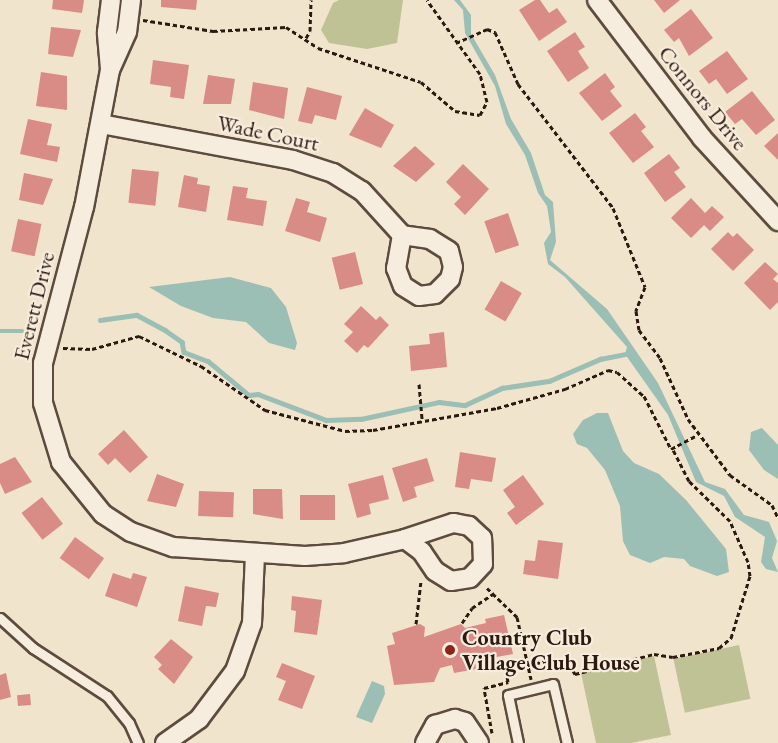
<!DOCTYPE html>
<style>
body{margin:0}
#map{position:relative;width:778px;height:743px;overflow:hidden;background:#f1e4cc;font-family:"EB Garamond",serif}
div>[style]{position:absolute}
.green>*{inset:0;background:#bfc294;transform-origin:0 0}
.water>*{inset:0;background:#9bbfb5}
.stream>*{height:4.5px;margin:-2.25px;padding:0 2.25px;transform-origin:2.25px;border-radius:2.25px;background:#9bbfb5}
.building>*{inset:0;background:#d98b86;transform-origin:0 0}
.path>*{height:3px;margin-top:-1.5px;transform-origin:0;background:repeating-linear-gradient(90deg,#2c190f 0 4.5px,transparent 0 7.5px)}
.roads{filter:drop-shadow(2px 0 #5d4c3e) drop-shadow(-2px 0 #5d4c3e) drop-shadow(0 2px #5d4c3e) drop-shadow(0 -2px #5d4c3e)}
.lane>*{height:9px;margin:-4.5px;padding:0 4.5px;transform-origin:4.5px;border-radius:4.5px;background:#f6edde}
.street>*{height:18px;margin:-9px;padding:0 9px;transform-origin:9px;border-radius:9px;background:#f6edde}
.dots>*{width:16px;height:16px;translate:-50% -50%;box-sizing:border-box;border:3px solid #f6edde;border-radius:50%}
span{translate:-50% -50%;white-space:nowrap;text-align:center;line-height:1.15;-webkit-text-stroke:4.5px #f6edde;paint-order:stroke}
.street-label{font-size:22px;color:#2c190f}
.poi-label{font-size:22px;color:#2c190f;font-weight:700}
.left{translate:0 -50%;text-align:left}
</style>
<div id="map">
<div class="green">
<div style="clip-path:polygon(339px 0,403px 0,397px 43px,367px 49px,329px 43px,321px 30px,333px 3px)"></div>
<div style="left:739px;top:645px;width:55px;height:67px;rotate:78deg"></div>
<div style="clip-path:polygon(654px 656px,671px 735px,631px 743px,596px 743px,581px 673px)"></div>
</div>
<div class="water">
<div style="clip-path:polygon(454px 0,460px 0,471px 15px,471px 34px,495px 75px,511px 119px,531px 153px,545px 195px,553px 202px,556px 242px,550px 260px,607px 309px,658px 383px,705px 482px,725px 489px,744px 515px,769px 522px,777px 541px,772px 558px,778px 572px,766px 569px,761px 562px,765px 537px,735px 517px,724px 496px,696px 482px,668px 415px,625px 354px,627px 347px,565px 277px,548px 264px,544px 243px,551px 232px,547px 206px,538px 193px,525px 155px,506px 124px,495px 86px,465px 33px,463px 10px)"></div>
<div style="clip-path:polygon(230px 277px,271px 288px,286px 307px,297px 343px,295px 350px,269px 343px,246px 322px,213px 318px,181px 306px,149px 287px)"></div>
<div style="clip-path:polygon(597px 413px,608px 413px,623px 451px,634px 463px,659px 474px,686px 500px,726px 549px,729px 572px,717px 576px,690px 566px,684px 559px,664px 557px,650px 563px,630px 555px,623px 541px,620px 506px,605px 470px,587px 448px,577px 444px,573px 434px,583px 420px)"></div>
<div style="clip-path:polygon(762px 428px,778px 445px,778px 479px,764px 470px,749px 450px,751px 432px)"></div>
<div style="clip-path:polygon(372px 681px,384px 686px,385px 694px,372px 723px,356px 717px)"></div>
</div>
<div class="stream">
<div style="left:100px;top:320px;width:37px;rotate:-8deg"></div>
<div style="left:137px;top:315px;width:32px;rotate:28deg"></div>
<div style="left:165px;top:330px;width:21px;rotate:35deg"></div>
<div style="left:182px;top:342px;width:10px;rotate:79deg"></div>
<div style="left:184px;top:352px;width:26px;rotate:21deg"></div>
<div style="left:208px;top:361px;width:53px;rotate:39.7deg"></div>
<div style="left:249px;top:395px;width:9px;rotate:-6deg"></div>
<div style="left:258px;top:394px;width:73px;rotate:20.9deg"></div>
<div style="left:326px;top:420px;width:35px;rotate:-2deg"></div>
<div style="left:361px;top:419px;width:80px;rotate:-12.3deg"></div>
<div style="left:439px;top:402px;width:26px;rotate:7deg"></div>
<div style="left:465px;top:405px;width:41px;rotate:-24.7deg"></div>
<div style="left:502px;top:388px;width:48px;rotate:-8.5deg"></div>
<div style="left:549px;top:381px;width:56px;rotate:-23.3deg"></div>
<div style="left:600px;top:359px;width:25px;rotate:-11deg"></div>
<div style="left:0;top:331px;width:22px"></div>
</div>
<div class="building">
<div style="clip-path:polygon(53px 0,84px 0,82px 13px,52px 9px)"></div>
<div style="clip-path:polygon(161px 0,197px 0,196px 10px,161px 7px)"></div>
<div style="clip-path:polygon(535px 0,540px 0,549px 13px,557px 8px,567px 22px,539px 41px,519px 10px)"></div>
<div style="clip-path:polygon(654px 0,680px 0,664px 13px)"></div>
<div style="clip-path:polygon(691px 9px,713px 38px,689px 56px,679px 38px,674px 42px,664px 30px)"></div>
<div style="clip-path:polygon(51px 27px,81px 30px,73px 57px,48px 54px)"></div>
<div style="clip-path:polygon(575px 32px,585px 47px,578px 51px,589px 68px,568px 82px,547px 51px)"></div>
<div style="clip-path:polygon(727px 51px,748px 79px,727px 94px,716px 79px,709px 84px,699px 71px)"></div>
<div style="clip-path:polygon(153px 60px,189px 65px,184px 99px,170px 97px,171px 87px,150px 84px)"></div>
<div style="clip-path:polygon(41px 72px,67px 76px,67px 110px,36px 106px)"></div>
<div style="clip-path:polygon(605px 73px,615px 87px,610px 91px,622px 106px,602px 121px,579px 93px)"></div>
<div style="clip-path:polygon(208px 75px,235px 79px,231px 104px,203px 104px)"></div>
<div style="clip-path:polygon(253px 82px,288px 88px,284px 119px,249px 110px)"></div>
<div style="clip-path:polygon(307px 87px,342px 96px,336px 120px,315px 115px,312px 124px,298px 121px)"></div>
<div style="clip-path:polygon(752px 91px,775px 120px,756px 135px,742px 119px,735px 124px,725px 112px)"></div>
<div style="clip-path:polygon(365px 108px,394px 125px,381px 148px,349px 135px)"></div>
<div style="clip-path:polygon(635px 113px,646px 127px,641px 131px,654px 147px,633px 163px,609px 133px)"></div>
<div style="clip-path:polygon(28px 119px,52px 124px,47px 145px,60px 147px,57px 162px,20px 154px)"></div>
<div style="clip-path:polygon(778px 133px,778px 160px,764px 146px)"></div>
<div style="clip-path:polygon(415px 146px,435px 164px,416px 182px,393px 166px)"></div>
<div style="clip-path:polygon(669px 154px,680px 168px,674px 172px,686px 187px,665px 202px,644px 173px)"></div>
<div style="clip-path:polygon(463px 164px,489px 189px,465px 215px,454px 204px,461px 197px,446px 182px)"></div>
<div style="left:132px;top:169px;width:27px;height:34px;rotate:6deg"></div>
<div style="clip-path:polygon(24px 173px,53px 179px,43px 205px,19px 200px)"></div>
<div style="clip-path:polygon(184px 175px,198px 178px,197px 184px,210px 186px,206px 212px,178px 207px)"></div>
<div style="clip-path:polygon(233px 186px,248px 188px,246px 198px,267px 201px,263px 226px,227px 220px)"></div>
<div style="clip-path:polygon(296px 198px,310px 202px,307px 212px,327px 218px,320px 242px,285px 231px)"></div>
<div style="clip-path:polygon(691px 198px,705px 213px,712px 206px,724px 217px,710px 231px,704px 225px,691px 238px,671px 218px)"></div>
<div style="left:508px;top:213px;width:34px;height:25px;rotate:71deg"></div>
<div style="left:18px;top:219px;width:24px;height:33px;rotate:12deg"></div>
<div style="clip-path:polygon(728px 232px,733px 237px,737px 233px,754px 250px,733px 271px,711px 249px)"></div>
<div style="left:355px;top:252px;width:33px;height:24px;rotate:76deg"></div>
<div style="clip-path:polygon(765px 262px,778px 274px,773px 279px,778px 283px,778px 302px,770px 310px,744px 283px)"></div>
<div style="left:501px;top:281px;width:24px;height:33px;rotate:30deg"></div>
<div style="clip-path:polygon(361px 306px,376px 320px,380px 316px,389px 325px,368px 348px,364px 345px,357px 353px,344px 341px,353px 332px,344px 324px)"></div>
<div style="clip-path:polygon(444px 332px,447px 367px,411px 371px,409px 346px,430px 344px,429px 334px)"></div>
<div style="clip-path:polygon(124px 430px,148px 457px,130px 473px,115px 458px,108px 465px,98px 454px)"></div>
<div style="clip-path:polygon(460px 452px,496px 458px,492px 482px,471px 479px,469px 489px,455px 487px)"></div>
<div style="clip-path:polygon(15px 457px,32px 482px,5px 494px,0 483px,0 464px)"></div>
<div style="clip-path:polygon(427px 458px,434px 481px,414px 487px,417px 497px,403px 502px,392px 468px)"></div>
<div style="clip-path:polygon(157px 474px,184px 484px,176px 507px,147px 501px)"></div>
<div style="clip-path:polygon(383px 475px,389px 499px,369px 504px,371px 514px,357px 518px,348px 484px)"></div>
<div style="clip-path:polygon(523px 475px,544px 504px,516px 525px,507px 513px,515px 507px,503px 490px)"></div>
<div style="clip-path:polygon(253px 489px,282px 489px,283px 519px,253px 514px)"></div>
<div style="left:199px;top:491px;width:35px;height:25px;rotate:2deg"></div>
<div style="left:300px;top:495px;width:35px;height:25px"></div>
<div style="left:42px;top:497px;width:34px;height:26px;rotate:52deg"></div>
<div style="left:75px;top:537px;width:36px;height:26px;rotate:36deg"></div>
<div style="clip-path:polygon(538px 540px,563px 543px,558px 579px,523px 574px,525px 560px,535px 561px)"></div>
<div style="clip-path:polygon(113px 573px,131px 579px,133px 573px,147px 577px,137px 607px,105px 596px)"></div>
<div style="clip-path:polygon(185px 586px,219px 593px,216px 607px,206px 606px,202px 626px,178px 621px)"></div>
<div style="clip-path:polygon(292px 596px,322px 600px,317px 635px,294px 632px,296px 611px,291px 610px)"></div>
<div style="clip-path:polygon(504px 615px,513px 654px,475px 661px,476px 669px,454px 673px,452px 665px,440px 668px,434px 682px,394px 685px,387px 646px,395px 644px,392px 633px,420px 624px,425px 627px,424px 637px,461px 624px,465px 628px,486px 623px,485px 619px)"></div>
<div style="clip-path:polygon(171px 639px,193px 657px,174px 684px,158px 669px,162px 665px,154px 657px)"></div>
<div style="clip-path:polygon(282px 663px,315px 676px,302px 709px,278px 700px,286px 681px,276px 677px)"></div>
<div style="clip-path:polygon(6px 673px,11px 697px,0 700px,0 675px)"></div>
<div style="left:30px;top:694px;width:11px;height:13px;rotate:85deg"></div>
</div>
<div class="path">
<div style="left:143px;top:20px;width:71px;rotate:8.9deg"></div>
<div style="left:213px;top:31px;width:73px;rotate:-3.1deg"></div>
<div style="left:286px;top:27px;width:38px;rotate:33deg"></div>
<div style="left:318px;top:48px;width:108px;rotate:18.3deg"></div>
<div style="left:421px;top:82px;width:45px;rotate:40.5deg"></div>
<div style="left:455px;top:111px;width:25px;rotate:9deg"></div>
<div style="left:480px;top:115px;width:15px;rotate:-62deg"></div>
<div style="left:487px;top:102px;width:29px;rotate:-104deg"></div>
<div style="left:480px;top:74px;width:91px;rotate:-125.6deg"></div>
<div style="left:306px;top:38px;width:8px;rotate:-60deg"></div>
<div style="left:310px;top:31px;width:31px;rotate:-88deg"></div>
<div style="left:456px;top:43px;width:34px;rotate:-24deg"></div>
<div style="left:487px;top:29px;width:9px;rotate:21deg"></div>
<div style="left:495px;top:32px;width:57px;rotate:66.1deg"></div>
<div style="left:518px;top:84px;width:156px;rotate:52.5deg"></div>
<div style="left:613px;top:208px;width:85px;rotate:67.9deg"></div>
<div style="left:645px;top:287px;width:26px;rotate:111deg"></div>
<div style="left:636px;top:311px;width:19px;rotate:81deg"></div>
<div style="left:639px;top:330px;width:35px;rotate:53deg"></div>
<div style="left:660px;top:358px;width:67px;rotate:65.3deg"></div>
<div style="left:688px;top:419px;width:70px;rotate:53.1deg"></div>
<div style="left:730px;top:475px;width:52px;rotate:35.5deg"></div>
<div style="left:772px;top:505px;width:14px;rotate:65deg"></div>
<div style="left:63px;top:348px;width:29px;rotate:2deg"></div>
<div style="left:92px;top:349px;width:49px;rotate:-15.5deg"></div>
<div style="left:139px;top:336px;width:69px;rotate:25.8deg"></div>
<div style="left:201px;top:366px;width:78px;rotate:34.5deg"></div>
<div style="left:265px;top:410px;width:83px;rotate:14.7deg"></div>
<div style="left:345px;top:431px;width:28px;rotate:-2deg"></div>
<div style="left:373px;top:430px;width:126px;rotate:-10.1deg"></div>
<div style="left:497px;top:408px;width:71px;rotate:-15.6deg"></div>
<div style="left:565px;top:389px;width:47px;rotate:-23.8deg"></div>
<div style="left:608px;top:370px;width:9px;rotate:13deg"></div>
<div style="left:617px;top:372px;width:36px;rotate:42deg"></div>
<div style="left:644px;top:396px;width:59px;rotate:63deg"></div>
<div style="left:671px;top:449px;width:30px;rotate:-28deg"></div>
<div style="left:419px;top:384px;width:36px;rotate:85deg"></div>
<div style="left:487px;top:588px;width:42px;rotate:44deg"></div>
<div style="left:517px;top:617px;width:64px;rotate:77.3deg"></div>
<div style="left:462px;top:623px;width:18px;rotate:-56deg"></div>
<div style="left:472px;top:608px;width:27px;rotate:-34deg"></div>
<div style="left:416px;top:624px;width:43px;rotate:-83.4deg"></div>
<div style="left:492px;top:733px;width:46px;rotate:-100.1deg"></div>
<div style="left:484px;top:688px;width:25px;rotate:-14deg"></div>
<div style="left:508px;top:682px;width:12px;rotate:-99deg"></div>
<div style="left:506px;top:670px;width:50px;rotate:-12.7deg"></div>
<div style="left:555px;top:659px;width:15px;rotate:20deg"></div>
<div style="left:569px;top:664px;width:12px;rotate:59deg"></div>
<div style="left:575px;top:674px;width:81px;rotate:-14.2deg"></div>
<div style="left:654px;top:654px;width:19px;rotate:9deg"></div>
<div style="left:673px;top:657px;width:47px;rotate:-11.1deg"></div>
<div style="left:719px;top:648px;width:16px;rotate:-40deg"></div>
<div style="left:731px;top:638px;width:65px;rotate:-73deg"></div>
<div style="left:750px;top:576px;width:14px;rotate:-98deg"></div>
<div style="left:748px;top:562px;width:45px;rotate:-113.7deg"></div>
<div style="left:730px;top:521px;width:57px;rotate:-135.7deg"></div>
<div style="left:689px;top:481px;width:36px;rotate:-117deg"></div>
</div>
<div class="roads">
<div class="lane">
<div style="left:0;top:618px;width:45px;rotate:42.3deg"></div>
<div style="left:33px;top:648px;width:88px;rotate:33deg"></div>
<div style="left:107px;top:696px;width:35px;rotate:51deg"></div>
<div style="left:129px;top:723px;width:22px;rotate:66deg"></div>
<div style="left:518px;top:743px;width:49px;rotate:-101.8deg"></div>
<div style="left:508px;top:695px;width:46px;rotate:-13.7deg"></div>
<div style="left:553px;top:684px;width:61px;rotate:76.7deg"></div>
</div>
<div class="street">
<div style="left:131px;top:0;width:32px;rotate:97deg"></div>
<div style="left:127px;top:32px;width:42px;rotate:114.1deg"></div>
<div style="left:110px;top:70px;width:139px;rotate:100.7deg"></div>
<div style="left:84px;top:207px;width:161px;rotate:104.7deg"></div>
<div style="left:43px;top:363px;width:40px;rotate:90deg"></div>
<div style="left:43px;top:403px;width:62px;rotate:73deg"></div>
<div style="left:61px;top:462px;width:67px;rotate:51.1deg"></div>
<div style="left:103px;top:514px;width:33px;rotate:33deg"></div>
<div style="left:131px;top:532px;width:45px;rotate:19.7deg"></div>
<div style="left:173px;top:547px;width:132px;rotate:3.9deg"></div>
<div style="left:305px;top:556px;width:39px;rotate:-4deg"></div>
<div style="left:344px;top:553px;width:63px;rotate:-12.9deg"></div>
<div style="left:405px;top:539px;width:21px;rotate:37deg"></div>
<div style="left:422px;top:552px;width:23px;rotate:56deg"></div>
<div style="left:435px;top:571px;width:19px;rotate:32deg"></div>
<div style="left:451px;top:581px;width:19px;rotate:-9deg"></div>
<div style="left:470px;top:578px;width:19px;rotate:-47deg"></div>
<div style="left:483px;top:564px;width:26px;rotate:-92deg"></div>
<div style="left:482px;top:538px;width:18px;rotate:-137deg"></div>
<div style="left:469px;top:526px;width:16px;rotate:-169deg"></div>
<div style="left:453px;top:523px;width:51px;rotate:161.6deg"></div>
<div style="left:597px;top:0;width:173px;rotate:52.7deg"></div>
<div style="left:702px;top:138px;width:113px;rotate:47.5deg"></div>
<div style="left:110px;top:69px;width:37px;rotate:-95deg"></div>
<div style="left:107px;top:32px;width:32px;rotate:-83deg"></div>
<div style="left:101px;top:124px;width:195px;rotate:10.6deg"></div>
<div style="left:293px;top:160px;width:42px;rotate:18deg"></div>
<div style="left:333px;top:173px;width:34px;rotate:32deg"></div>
<div style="left:362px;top:191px;width:59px;rotate:47.7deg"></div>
<div style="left:402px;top:235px;width:34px;rotate:100deg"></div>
<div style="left:396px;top:268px;width:19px;rotate:69deg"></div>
<div style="left:403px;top:286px;width:19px;rotate:32deg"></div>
<div style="left:419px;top:296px;width:16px;rotate:-7deg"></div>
<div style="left:435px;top:294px;width:21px;rotate:-45deg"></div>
<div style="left:450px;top:279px;width:12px;rotate:-76deg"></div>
<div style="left:453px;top:267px;width:16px;rotate:-104deg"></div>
<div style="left:449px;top:251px;width:22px;rotate:-148deg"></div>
<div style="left:430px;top:239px;width:28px;rotate:-172deg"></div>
<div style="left:165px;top:743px;width:42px;rotate:-35.2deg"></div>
<div style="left:199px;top:719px;width:60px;rotate:-53.1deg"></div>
<div style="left:235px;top:671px;width:51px;rotate:-70.5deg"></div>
<div style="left:252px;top:623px;width:69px;rotate:-87.5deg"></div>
<div style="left:425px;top:743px;width:21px;rotate:-61deg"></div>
<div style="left:435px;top:725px;width:21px;rotate:-17deg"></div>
<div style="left:455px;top:719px;width:10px;rotate:17deg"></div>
<div style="left:465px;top:722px;width:25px;rotate:56deg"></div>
</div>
</div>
<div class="dots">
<div style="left:450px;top:650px;background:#8f2418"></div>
</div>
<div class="street-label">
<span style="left:703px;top:98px;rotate:51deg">Connors Drive</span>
<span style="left:268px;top:133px;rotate:12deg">Wade Court</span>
<span style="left:34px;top:306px;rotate:-76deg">Everett Drive</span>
</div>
<div class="poi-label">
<span class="left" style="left:462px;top:650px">Country Club<br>Village Club House</span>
</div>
</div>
